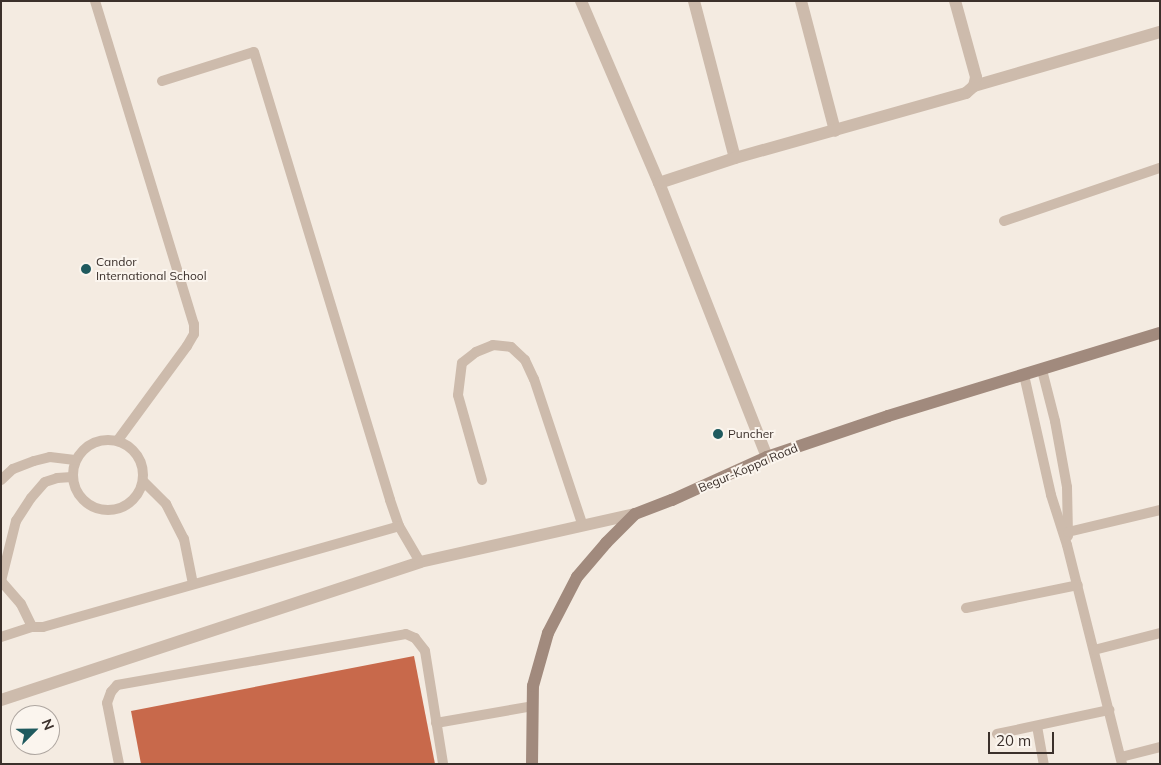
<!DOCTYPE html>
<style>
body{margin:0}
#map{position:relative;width:1161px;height:765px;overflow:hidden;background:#f4ebe1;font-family:Mulish,sans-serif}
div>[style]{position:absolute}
.building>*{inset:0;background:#c8694b}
.lane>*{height:10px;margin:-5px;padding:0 5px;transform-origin:5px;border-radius:5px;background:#cdbbac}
.lane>.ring{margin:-5px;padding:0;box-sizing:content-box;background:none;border:10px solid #cdbbac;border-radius:50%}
.street>*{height:12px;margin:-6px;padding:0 6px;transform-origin:6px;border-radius:6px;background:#cdbbac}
.secondary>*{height:12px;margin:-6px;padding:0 6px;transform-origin:6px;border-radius:6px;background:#a18a7d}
.dots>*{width:14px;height:14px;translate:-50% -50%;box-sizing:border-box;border:2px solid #fbf5ee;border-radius:50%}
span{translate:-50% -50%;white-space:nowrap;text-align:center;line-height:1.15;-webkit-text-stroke:4px #fbf5ee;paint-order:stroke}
.poi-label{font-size:12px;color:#3b302b}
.left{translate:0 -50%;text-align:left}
.street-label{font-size:12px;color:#3b302b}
.frame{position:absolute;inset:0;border:2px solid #3b302b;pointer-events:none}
.north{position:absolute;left:10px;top:705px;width:50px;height:50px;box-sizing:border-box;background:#fbf5ee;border:1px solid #aea6a0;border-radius:50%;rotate:67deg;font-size:14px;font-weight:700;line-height:20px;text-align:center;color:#3b302b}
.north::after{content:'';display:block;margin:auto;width:18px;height:22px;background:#1f5a5e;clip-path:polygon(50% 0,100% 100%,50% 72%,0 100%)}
.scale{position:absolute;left:988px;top:732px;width:66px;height:22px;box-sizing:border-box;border:2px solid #3b302b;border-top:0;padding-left:6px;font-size:15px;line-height:18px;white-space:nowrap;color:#3b302b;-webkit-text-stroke:4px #fbf5ee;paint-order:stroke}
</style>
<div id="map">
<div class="building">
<div style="clip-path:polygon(414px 656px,435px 764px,141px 764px,131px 711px)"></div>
</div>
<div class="lane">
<div style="left:95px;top:1px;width:338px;rotate:73deg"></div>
<div style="left:194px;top:324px;width:10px;rotate:90deg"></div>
<div style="left:194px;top:334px;width:14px;rotate:120deg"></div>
<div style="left:187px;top:346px;width:117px;rotate:126.3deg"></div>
<div style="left:162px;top:81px;width:96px;rotate:-17.5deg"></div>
<div style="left:254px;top:52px;width:468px;rotate:73.1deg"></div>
<div style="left:390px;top:500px;width:28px;rotate:71deg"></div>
<div style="left:399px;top:526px;width:42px;rotate:59.7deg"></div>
<div style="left:1004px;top:221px;width:165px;rotate:-18.8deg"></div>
<div style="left:1042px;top:370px;width:53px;rotate:75.7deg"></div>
<div style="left:1055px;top:421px;width:67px;rotate:79.7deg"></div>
<div style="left:1067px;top:487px;width:49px;rotate:88.8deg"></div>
<div style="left:1024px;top:375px;width:123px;rotate:77.3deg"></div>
<div style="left:1051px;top:495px;width:52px;rotate:72.3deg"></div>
<div style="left:1067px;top:545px;width:226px;rotate:75.9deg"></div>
<div class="ring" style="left:73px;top:440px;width:60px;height:60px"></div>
<div style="left:1px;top:480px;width:16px;rotate:-43deg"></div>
<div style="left:13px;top:469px;width:22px;rotate:-21deg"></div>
<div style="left:34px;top:461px;width:16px;rotate:-14deg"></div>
<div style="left:50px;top:457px;width:25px;rotate:7deg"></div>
<div style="left:482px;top:480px;width:88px;rotate:-105.8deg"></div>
<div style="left:458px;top:395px;width:32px;rotate:-83deg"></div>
<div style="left:462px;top:363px;width:18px;rotate:-38deg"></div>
<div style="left:476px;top:352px;width:18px;rotate:-22deg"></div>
<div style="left:493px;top:345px;width:18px;rotate:6deg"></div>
<div style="left:511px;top:347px;width:19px;rotate:43deg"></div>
<div style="left:525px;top:360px;width:21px;rotate:65deg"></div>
<div style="left:534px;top:379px;width:155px;rotate:71.6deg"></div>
<div style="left:143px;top:481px;width:33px;rotate:45deg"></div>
<div style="left:166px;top:504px;width:39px;rotate:63deg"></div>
<div style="left:184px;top:539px;width:46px;rotate:78.7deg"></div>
<div style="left:1068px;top:532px;width:95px;rotate:-13.4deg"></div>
<div style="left:1px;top:581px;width:30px;rotate:49deg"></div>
<div style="left:21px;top:604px;width:25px;rotate:64deg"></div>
<div style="left:32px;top:627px;width:11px"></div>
<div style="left:43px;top:627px;width:370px;rotate:-15.8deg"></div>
<div style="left:1px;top:581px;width:62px;rotate:-76deg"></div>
<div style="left:16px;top:521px;width:27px;rotate:-57deg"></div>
<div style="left:31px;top:498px;width:21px;rotate:-49deg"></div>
<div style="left:45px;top:482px;width:13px;rotate:-18deg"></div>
<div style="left:57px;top:478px;width:15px;rotate:-4deg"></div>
<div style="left:966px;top:608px;width:114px;rotate:-11.6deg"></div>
<div style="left:1px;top:637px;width:33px;rotate:-18deg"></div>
<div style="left:1094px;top:650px;width:68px;rotate:-14.4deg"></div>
<div style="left:436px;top:723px;width:98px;rotate:-9.9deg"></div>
<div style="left:1037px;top:726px;width:39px;rotate:80deg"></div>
<div style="left:997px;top:734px;width:115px;rotate:-12.1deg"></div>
<div style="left:1121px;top:757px;width:40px;rotate:-14.4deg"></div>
<div style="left:119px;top:764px;width:62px;rotate:-101.1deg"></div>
<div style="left:107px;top:703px;width:12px;rotate:-70deg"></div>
<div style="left:111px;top:692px;width:9px;rotate:-49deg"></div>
<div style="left:117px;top:685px;width:293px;rotate:-10deg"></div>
<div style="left:406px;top:634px;width:10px;rotate:24deg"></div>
<div style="left:415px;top:638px;width:16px;rotate:52deg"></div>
<div style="left:425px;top:651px;width:114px;rotate:80.9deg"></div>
</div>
<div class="street">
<div style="left:581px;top:1px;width:198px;rotate:66.8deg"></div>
<div style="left:694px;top:1px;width:162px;rotate:75.4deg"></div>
<div style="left:801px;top:1px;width:134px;rotate:75.3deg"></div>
<div style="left:974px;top:86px;width:194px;rotate:-16.2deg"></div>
<div style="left:767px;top:457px;width:295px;rotate:-111.5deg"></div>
<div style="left:659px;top:183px;width:80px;rotate:-18.2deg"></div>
<div style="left:735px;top:158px;width:240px;rotate:-15.7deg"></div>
<div style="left:966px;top:93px;width:11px;rotate:-41deg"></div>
<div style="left:974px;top:86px;width:9px;rotate:-77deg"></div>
<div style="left:976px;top:77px;width:79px;rotate:-105.4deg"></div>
<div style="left:1px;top:700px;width:441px;rotate:-18.2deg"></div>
<div style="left:420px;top:562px;width:220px;rotate:-12.6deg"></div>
</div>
<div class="secondary">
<div style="left:532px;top:764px;width:78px;rotate:-89.3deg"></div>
<div style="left:533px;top:686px;width:55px;rotate:-74.2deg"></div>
<div style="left:548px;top:633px;width:63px;rotate:-62.6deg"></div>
<div style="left:577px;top:577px;width:45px;rotate:-49.5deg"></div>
<div style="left:606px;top:543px;width:41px;rotate:-45deg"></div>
<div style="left:635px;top:514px;width:40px;rotate:-21deg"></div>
<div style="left:672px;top:500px;width:104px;rotate:-24.4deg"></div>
<div style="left:767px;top:457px;width:128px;rotate:-18.7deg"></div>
<div style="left:888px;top:416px;width:284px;rotate:-17deg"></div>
</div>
<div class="dots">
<div style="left:86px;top:269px;background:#1f5a5e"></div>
<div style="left:718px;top:434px;background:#1f5a5e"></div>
</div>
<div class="poi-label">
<span class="left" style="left:96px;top:269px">Candor<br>International School</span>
<span class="left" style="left:728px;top:434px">Puncher</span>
</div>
<div class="street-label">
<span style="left:748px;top:468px;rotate:-23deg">Begur-Koppa Road</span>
</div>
<div class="frame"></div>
<div class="north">N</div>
<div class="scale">20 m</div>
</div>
